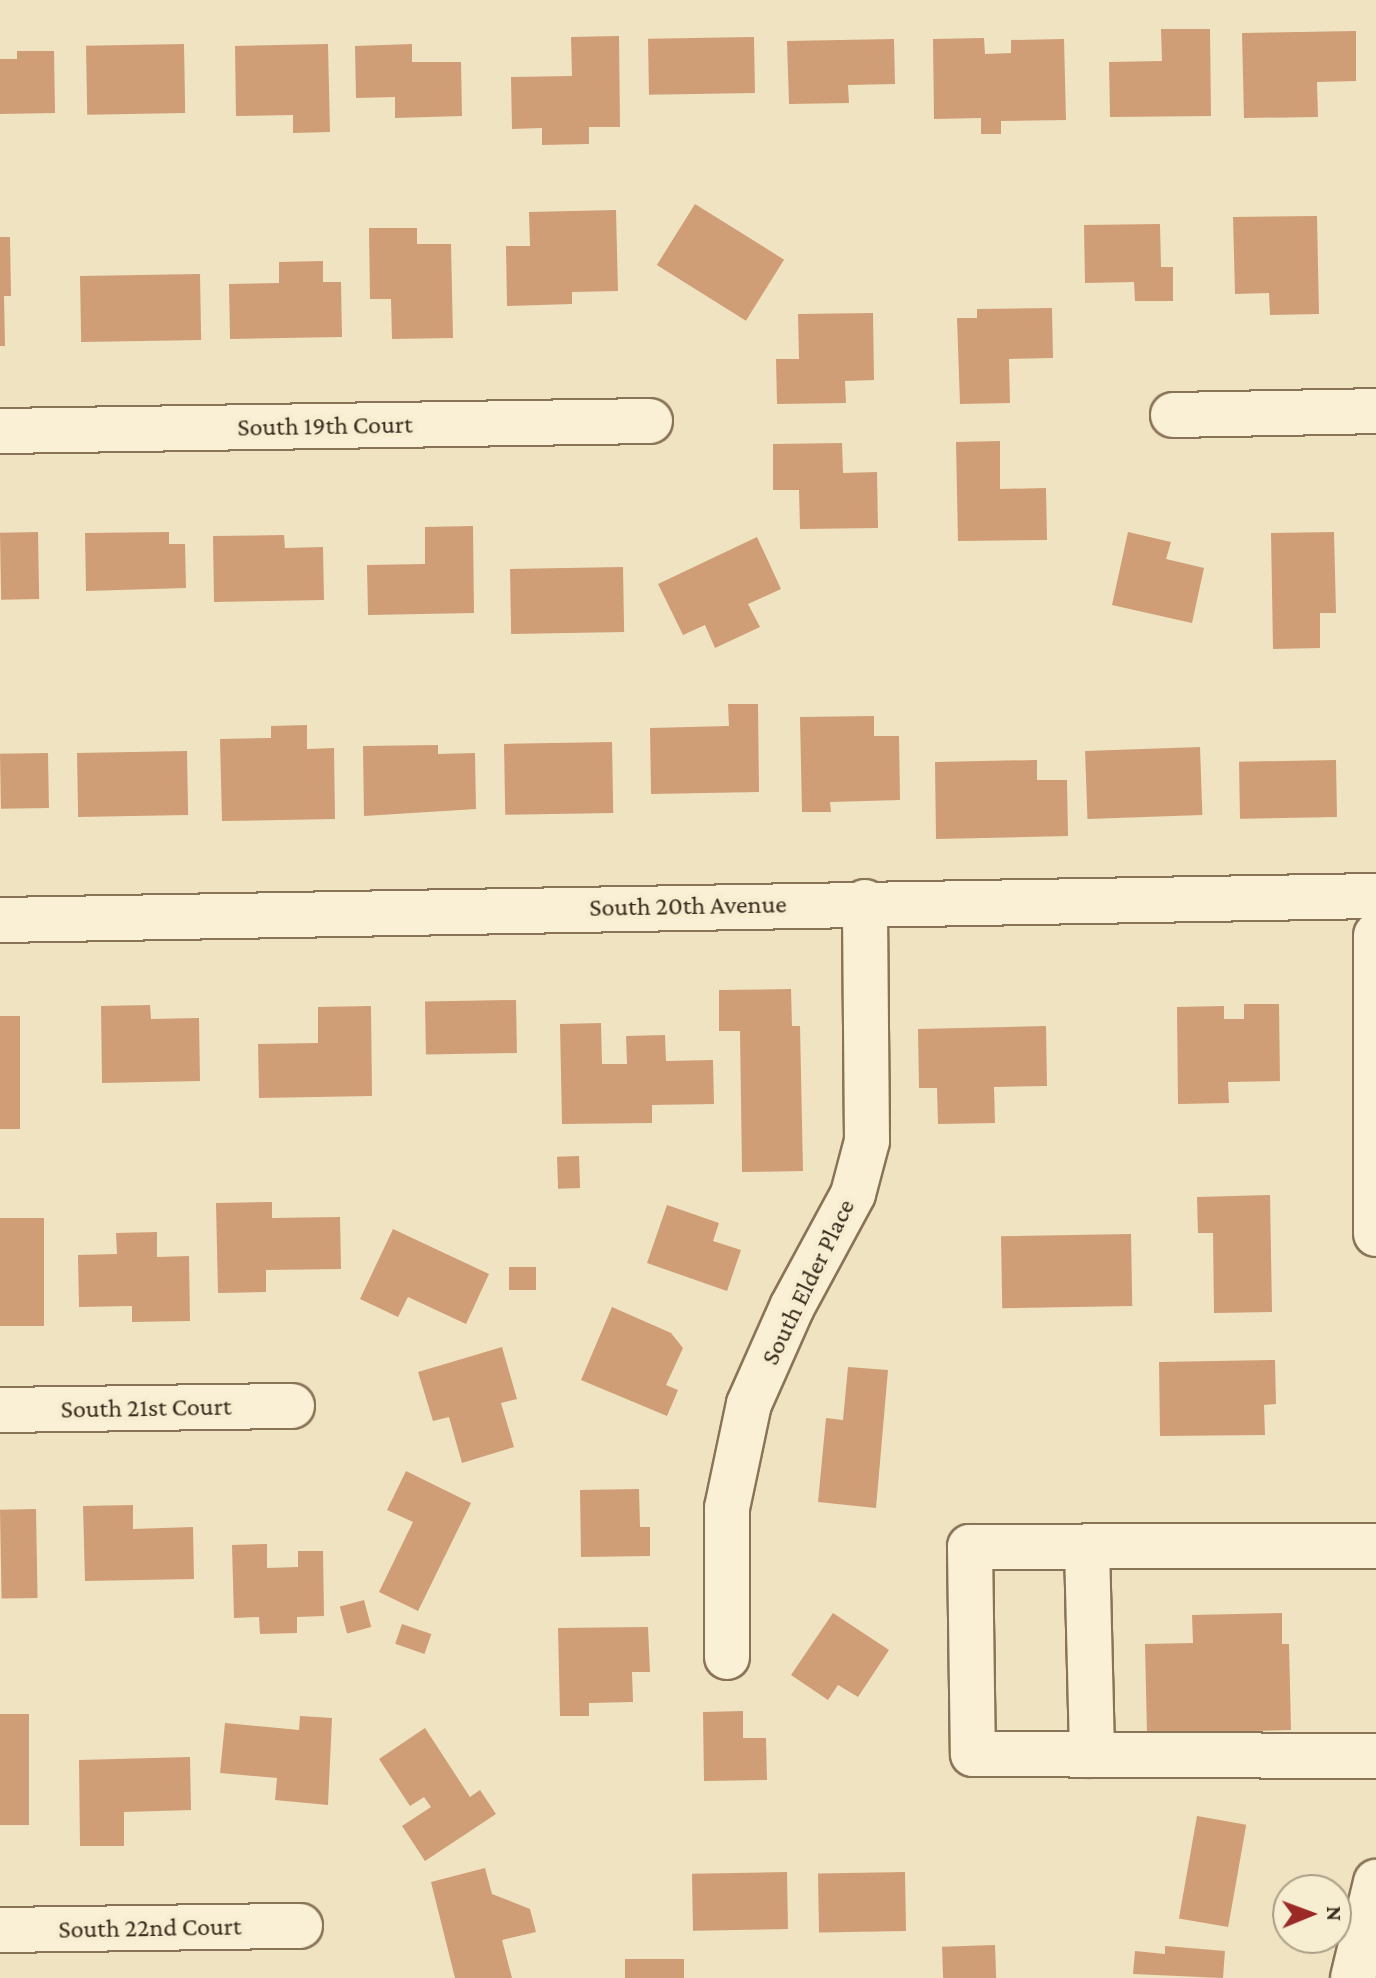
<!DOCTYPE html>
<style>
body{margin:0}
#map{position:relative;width:1376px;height:1978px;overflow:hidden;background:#f0e3c1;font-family:"Crimson Pro",serif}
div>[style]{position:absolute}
.building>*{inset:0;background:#cf9e76;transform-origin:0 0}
.roads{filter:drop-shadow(2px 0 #8a7458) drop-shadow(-2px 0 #8a7458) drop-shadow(0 2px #8a7458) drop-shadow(0 -2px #8a7458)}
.minor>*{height:44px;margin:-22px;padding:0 22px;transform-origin:22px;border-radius:22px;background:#faf0d5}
span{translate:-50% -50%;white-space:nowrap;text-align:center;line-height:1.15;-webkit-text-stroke:8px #f7edd1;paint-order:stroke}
.street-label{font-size:26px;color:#392b1d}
.north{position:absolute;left:1272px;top:1874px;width:80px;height:80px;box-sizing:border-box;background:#f7edd1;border:2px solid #ab9f89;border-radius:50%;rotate:89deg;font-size:22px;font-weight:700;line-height:32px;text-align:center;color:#392b1d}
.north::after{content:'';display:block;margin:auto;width:28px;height:36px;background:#9b2926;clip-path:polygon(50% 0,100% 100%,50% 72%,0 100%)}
</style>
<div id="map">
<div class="building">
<div style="clip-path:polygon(1161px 29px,1210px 29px,1211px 116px,1110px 117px,1109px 62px,1162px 61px)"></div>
<div style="clip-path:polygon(1356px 31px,1356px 81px,1317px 82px,1318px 117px,1244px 118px,1242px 33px)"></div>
<div style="clip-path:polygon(619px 36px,620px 127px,589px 127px,589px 144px,542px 145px,542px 128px,512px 129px,511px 77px,572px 76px,571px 37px)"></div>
<div style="left:754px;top:37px;width:56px;height:106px;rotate:89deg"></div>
<div style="clip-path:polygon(984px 38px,985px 54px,1011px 53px,1011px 40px,1064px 39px,1066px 120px,1001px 121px,1001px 134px,981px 134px,981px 118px,934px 119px,933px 39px)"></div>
<div style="clip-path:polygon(894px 39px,895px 84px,848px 85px,849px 103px,789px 104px,787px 41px)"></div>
<div style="left:184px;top:44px;width:69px;height:98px;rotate:89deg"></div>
<div style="clip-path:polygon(328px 44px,330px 132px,293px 133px,293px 115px,236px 116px,235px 46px)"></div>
<div style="clip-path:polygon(412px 44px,412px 62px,461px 62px,462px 116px,395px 118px,395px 97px,356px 98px,355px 46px)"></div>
<div style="clip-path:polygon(17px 51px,54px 51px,55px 113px,0 114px,0 59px,17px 59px)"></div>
<div style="left:695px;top:204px;width:105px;height:72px;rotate:32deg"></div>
<div style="clip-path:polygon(616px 210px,618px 291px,572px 292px,572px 304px,507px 306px,506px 246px,530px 246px,529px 212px)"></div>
<div style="clip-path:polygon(1317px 216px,1319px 314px,1270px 315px,1269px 293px,1235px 294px,1233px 217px)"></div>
<div style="clip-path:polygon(1160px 224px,1161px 267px,1173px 267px,1173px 301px,1135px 301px,1134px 282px,1085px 283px,1084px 225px)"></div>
<div style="clip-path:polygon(369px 228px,417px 228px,417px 244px,451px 244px,453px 338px,392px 339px,391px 299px,370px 299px)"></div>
<div style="clip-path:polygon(0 237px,10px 237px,11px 296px,4px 296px,5px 346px,0 346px)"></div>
<div style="clip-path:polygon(323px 261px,323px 282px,341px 282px,342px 337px,230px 339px,229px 284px,279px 283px,279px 262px)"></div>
<div style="left:200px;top:274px;width:66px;height:120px;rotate:89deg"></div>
<div style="clip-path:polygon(1052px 308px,1053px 358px,1009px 359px,1010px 403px,960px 404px,957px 318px,977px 318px,977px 309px)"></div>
<div style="clip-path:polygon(873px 313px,874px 380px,845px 381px,846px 403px,777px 404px,776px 359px,799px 359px,798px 314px)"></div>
<div style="clip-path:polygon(1000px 441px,1000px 489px,1046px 488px,1047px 540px,958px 541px,956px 442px)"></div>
<div style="clip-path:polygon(842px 443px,843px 473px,877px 472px,878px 528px,800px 529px,799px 490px,773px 490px,773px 444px)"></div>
<div style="clip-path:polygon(473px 526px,474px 613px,368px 615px,367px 565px,425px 564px,425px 527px)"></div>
<div style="left:38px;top:532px;width:67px;height:38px;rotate:89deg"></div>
<div style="clip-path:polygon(169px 532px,169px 544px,185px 544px,186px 588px,86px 591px,85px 533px)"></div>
<div style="clip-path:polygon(1128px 532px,1171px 542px,1166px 559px,1204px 568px,1192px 623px,1112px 605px)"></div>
<div style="clip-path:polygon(1334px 532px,1336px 613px,1320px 613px,1320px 648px,1273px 649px,1271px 533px)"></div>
<div style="clip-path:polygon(284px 535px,285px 548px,323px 547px,324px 600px,214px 602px,213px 536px)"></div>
<div style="clip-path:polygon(757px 537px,781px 589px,748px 604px,760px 627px,715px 648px,705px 625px,683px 635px,658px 584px)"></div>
<div style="left:623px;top:567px;width:65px;height:113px;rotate:89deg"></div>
<div style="clip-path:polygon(728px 704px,758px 704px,759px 792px,651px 794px,650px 728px,729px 726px)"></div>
<div style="clip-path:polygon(874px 716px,874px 736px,899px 736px,900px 800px,830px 802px,831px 812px,802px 812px,800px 717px)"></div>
<div style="clip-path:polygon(307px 725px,307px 749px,334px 748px,335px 819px,222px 821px,220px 739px,271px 738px,271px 726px)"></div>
<div style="left:612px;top:742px;width:71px;height:108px;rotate:89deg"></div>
<div style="clip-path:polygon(438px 745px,438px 754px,475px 753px,476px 809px,364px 816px,363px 746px)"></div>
<div style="left:1200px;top:747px;width:68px;height:115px;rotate:88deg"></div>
<div style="left:187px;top:751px;width:64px;height:110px;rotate:89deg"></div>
<div style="left:48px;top:753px;width:55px;height:48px;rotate:89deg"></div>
<div style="clip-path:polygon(1037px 760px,1037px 780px,1067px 780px,1068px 836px,936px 839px,935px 762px)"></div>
<div style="left:1336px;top:760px;width:57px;height:97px;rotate:89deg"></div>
<div style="clip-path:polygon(791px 989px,792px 1026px,800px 1026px,803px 1171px,742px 1172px,740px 1031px,719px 1031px,719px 990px)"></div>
<div style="left:516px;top:1000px;width:53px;height:91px;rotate:89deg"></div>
<div style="clip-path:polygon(1244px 1004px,1279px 1004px,1280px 1081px,1228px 1082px,1229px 1103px,1178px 1104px,1177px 1007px,1224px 1006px,1224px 1019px,1244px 1019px)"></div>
<div style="clip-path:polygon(150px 1005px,151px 1019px,199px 1018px,200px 1081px,102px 1083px,101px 1006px)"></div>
<div style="clip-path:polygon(371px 1006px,372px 1096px,259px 1098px,258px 1044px,318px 1043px,318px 1007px)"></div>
<div style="left:0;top:1016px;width:20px;height:113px"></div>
<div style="clip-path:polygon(601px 1023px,602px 1064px,627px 1064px,626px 1036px,665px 1035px,666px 1061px,713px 1060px,714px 1104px,652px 1105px,652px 1123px,562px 1124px,560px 1024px)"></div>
<div style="clip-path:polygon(1046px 1026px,1047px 1086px,994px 1087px,995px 1123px,938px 1124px,937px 1088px,919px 1088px,918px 1029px)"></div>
<div style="left:579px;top:1156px;width:32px;height:22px;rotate:88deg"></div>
<div style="clip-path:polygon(1270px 1195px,1272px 1312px,1214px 1313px,1213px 1233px,1198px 1233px,1197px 1197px)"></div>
<div style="clip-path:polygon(272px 1202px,272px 1218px,340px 1217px,341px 1269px,266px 1270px,266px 1292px,218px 1293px,216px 1203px)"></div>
<div style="clip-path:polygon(667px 1205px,719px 1223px,713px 1241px,741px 1250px,727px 1291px,647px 1263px)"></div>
<div style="left:0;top:1218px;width:44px;height:108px"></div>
<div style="clip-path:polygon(393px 1229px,489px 1274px,466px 1324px,408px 1297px,398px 1317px,360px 1299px)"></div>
<div style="clip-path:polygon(157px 1232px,157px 1257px,189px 1256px,190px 1321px,132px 1322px,132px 1306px,79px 1307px,78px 1255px,117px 1254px,116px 1233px)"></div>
<div style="left:1131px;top:1234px;width:72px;height:130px;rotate:89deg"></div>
<div style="left:509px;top:1267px;width:27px;height:23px"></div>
<div style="clip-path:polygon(612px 1307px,671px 1333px,683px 1348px,666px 1385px,678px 1390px,667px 1416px,581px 1380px)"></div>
<div style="clip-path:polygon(502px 1347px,517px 1399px,501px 1403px,514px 1447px,462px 1463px,449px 1417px,433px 1421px,418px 1372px)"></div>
<div style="clip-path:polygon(1275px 1360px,1276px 1404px,1264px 1405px,1265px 1435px,1160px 1436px,1159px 1362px)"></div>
<div style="clip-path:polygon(848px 1367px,888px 1370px,876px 1508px,818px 1502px,826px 1418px,843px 1420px)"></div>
<div style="clip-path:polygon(406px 1471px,471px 1503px,418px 1611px,379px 1592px,413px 1522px,387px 1510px)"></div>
<div style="clip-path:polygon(639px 1489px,640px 1527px,650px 1527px,650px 1556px,581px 1557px,580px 1490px)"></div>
<div style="clip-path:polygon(133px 1505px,133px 1529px,193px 1527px,194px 1579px,85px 1581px,83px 1506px)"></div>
<div style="left:36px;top:1509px;width:89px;height:36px;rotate:89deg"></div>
<div style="clip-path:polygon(267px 1544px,267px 1568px,298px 1567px,298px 1551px,323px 1551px,324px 1616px,297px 1617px,297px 1633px,260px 1634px,259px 1617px,234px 1618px,232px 1545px)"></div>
<div style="left:364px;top:1600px;width:28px;height:25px;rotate:75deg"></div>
<div style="clip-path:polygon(833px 1613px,889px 1650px,858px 1697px,838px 1685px,828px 1700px,791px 1675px)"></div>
<div style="clip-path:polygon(1282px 1613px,1282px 1644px,1289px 1644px,1291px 1730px,1147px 1734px,1145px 1644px,1193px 1643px,1192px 1615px)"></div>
<div style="left:402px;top:1624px;width:31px;height:21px;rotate:19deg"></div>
<div style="clip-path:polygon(648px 1627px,650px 1672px,632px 1672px,633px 1702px,589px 1703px,589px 1716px,560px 1716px,558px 1628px)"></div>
<div style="clip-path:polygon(743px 1711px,743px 1738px,766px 1738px,767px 1780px,704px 1781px,703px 1712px)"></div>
<div style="left:0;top:1714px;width:29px;height:111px"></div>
<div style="clip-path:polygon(300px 1716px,332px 1718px,328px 1805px,275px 1800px,277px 1778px,220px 1773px,225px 1723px,299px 1730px)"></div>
<div style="clip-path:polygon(425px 1728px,470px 1797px,480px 1790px,496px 1814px,425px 1861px,402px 1826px,431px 1807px,424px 1797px,410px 1806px,379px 1759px)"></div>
<div style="clip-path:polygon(190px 1757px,191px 1810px,124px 1812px,124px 1846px,80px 1846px,79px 1760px)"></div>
<div style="left:1197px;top:1816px;width:50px;height:104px;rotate:10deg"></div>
<div style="clip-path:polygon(485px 1868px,492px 1894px,530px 1909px,536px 1932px,502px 1940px,512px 1978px,455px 1978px,431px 1882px)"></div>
<div style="left:787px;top:1872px;width:57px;height:95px;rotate:89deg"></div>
<div style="left:905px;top:1872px;width:59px;height:87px;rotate:89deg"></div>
<div style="left:995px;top:1945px;width:33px;height:53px;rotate:88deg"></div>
<div style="clip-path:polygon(1165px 1946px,1225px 1951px,1223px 1978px,1133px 1974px,1135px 1951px,1165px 1954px)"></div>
<div style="left:684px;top:1959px;width:19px;height:59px;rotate:90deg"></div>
</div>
<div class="roads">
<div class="minor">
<div style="left:1173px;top:415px;width:203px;rotate:-1.1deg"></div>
<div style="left:0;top:431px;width:650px;rotate:-0.88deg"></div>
<div style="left:0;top:920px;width:1376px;rotate:-1deg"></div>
<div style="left:1376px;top:935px;width:299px;rotate:90deg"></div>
<div style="left:0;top:1410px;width:292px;rotate:-0.8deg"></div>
<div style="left:1376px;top:1546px;width:406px;rotate:179.9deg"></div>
<div style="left:970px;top:1547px;width:207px;rotate:89.2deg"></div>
<div style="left:973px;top:1754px;width:403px;rotate:0.3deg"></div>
<div style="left:1087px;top:1547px;width:208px;rotate:88.6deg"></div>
<div style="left:727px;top:1657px;width:149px;rotate:-90deg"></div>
<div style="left:727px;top:1508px;width:106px;rotate:-78.1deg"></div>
<div style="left:749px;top:1404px;width:106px;rotate:-66.1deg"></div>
<div style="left:792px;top:1307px;width:128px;rotate:-61.6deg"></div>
<div style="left:853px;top:1194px;width:55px;rotate:-75.2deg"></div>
<div style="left:867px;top:1141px;width:239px;rotate:-90.5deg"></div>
<div style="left:0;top:1930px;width:300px;rotate:-0.8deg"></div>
<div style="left:1353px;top:1978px;width:99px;rotate:-76.5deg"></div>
</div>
</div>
<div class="street-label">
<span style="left:325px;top:426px;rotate:-1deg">South 19th Court</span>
<span style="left:688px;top:906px;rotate:-1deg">South 20th Avenue</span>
<span style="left:808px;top:1282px;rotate:-64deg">South Elder Place</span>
<span style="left:146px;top:1408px;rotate:-1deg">South 21st Court</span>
<span style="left:150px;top:1928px;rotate:-1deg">South 22nd Court</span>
</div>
<div class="north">N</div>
</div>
